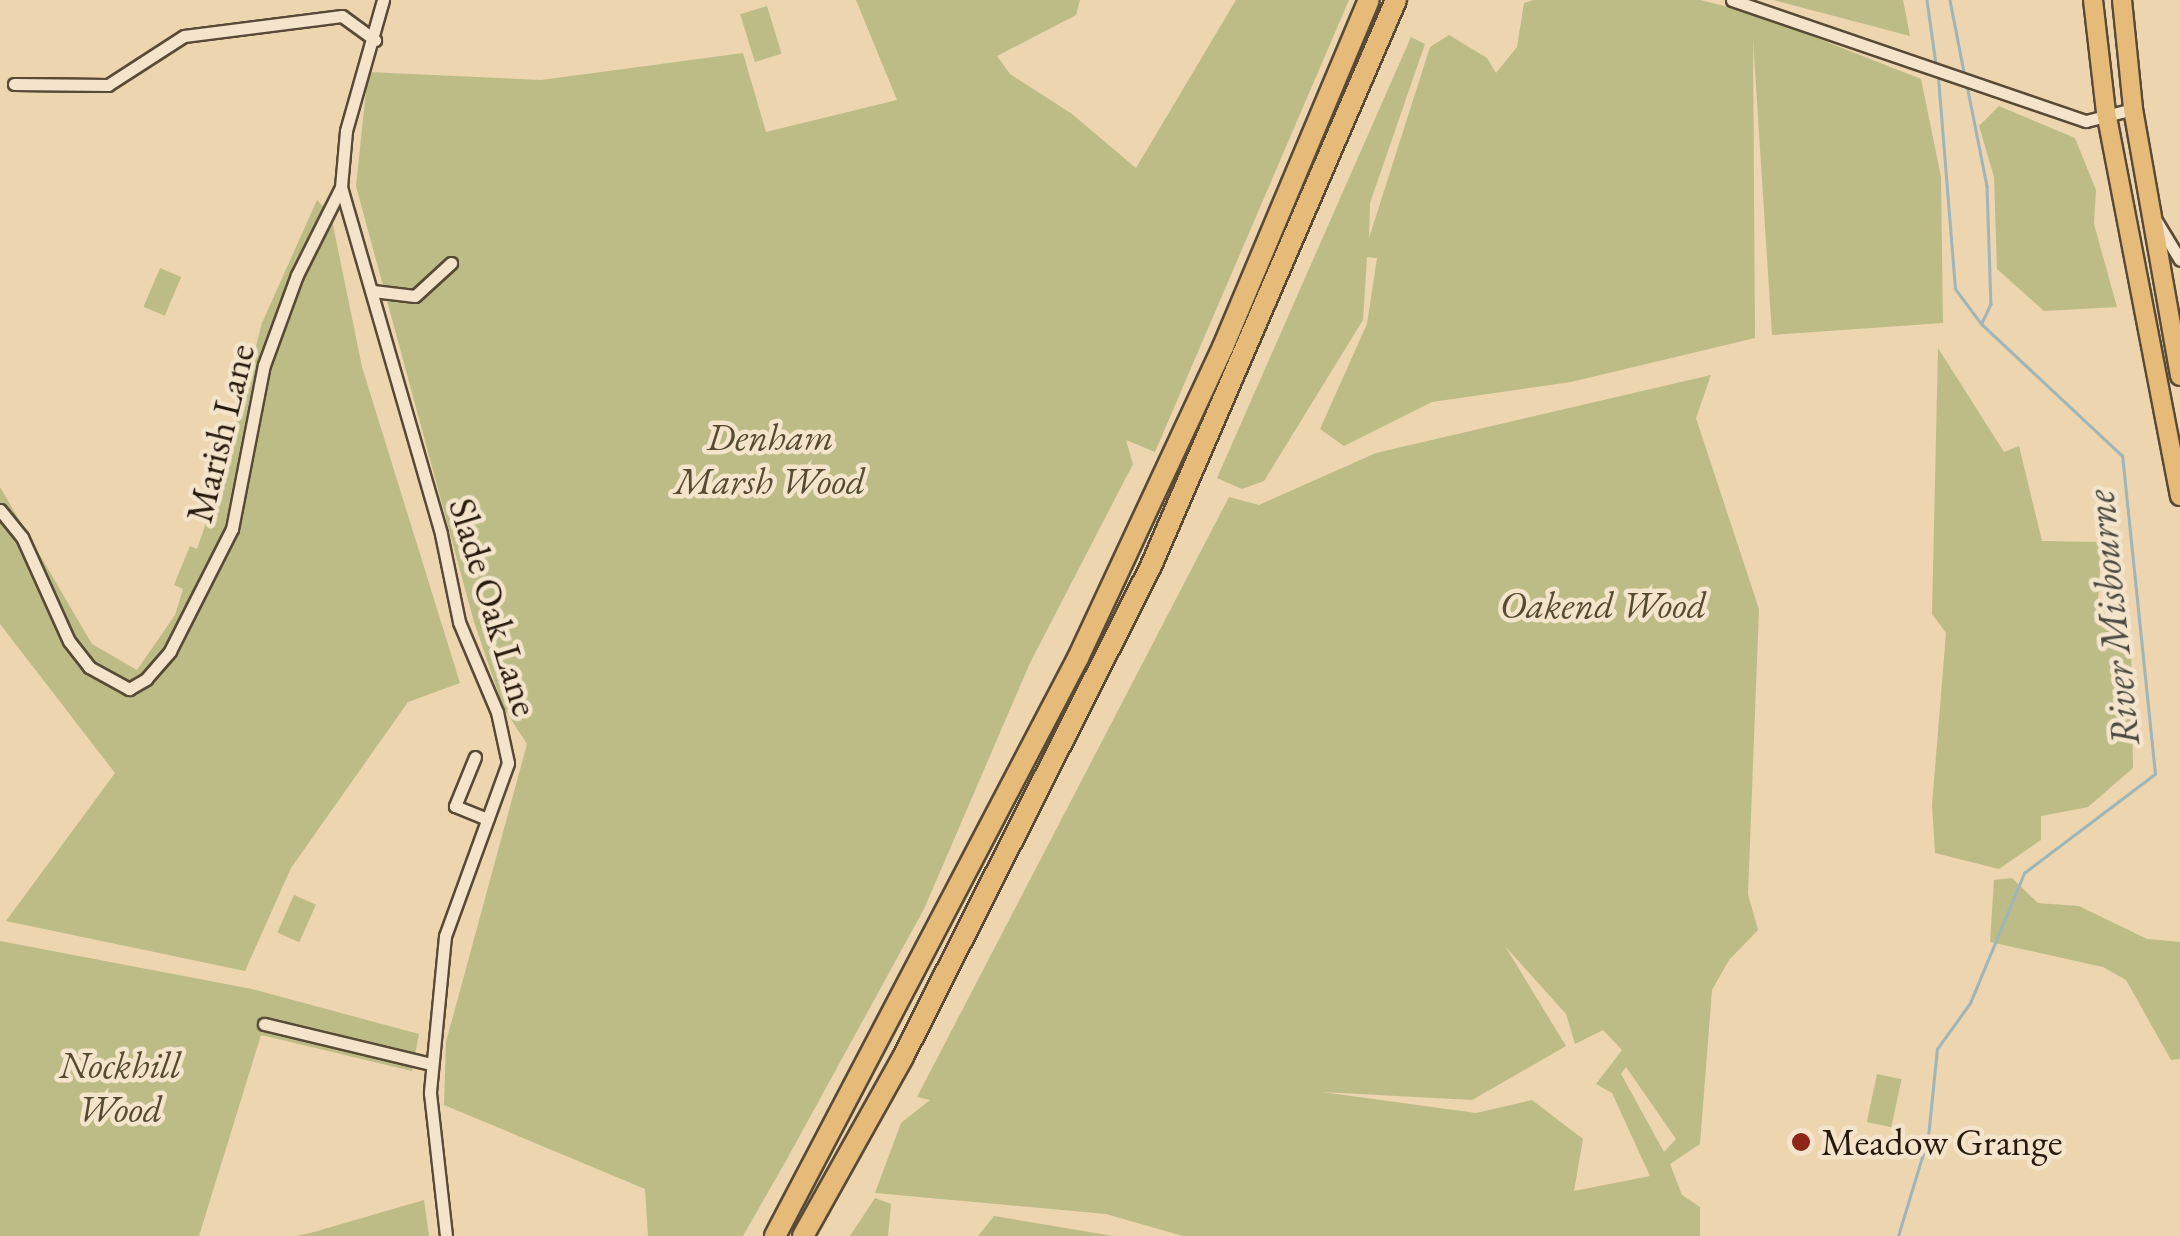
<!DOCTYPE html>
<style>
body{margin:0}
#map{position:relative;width:2180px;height:1236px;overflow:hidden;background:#ecd5af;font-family:"EB Garamond",serif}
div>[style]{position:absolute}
.green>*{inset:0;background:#bdbc87;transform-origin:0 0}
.stream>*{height:2.5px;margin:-1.25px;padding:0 1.25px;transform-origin:1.25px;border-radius:1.25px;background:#9fb5b7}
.roads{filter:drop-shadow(2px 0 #584a36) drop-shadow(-2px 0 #584a36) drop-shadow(0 2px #584a36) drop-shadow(0 -2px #584a36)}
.minor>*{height:11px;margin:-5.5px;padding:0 5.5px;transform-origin:5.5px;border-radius:5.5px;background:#f3e4cb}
.trunk>*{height:18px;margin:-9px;padding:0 9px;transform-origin:9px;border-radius:9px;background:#e6ba78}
.motorway>*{height:20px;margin:-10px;padding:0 10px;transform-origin:10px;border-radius:10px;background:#e6ba78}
.dots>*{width:28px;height:28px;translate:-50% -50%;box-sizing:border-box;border:5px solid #f3e4cb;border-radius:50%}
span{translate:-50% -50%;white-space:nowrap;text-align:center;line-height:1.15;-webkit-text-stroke:9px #f3e4cb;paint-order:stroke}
.street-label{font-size:38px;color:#271b0e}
.park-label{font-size:38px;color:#544b32;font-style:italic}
.poi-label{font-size:38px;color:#271b0e}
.left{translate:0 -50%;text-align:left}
.water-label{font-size:40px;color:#4b4941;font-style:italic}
</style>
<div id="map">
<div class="green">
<div style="clip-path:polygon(856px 0,1080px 0,1076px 15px,997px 56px,1010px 74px,1072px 114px,1136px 168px,1236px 0,1349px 0,1155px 452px,1126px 440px,1133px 464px,1030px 663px,924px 909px,787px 1159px,743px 1236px,648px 1236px,645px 1189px,444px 1105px,446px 1042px,527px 744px,503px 707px,474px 622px,356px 186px,368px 72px,541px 80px,743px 53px,766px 132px,897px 100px)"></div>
<div style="clip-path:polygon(1534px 0,1700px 0,1753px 13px,1921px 79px,1941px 177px,1943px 323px,1772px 335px,1753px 40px,1755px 338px,1571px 382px,1432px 402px,1344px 446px,1320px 429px,1367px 324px,1377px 258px,1367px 257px,1363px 320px,1264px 481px,1242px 489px,1217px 478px,1411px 37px,1425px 44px,1370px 203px,1369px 238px,1430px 47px,1449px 35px,1487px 58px,1496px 73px,1517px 47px,1524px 3px)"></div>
<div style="clip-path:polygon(1773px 0,1903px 0,1910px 36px)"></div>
<div style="left:767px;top:6px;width:50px;height:28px;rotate:73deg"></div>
<div style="clip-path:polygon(1999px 106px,2075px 138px,2096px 190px,2094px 224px,2117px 307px,2044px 311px,1997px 269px,1994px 177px,1979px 126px)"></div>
<div style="clip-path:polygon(317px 200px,331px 215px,362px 367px,460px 683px,408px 702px,291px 868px,245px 971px,6px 921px,115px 773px,0 624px,0 487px,92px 644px,137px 670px,175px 615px,183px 589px,174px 585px,190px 546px,197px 549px,220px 482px,262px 323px)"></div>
<div style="left:160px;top:268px;width:23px;height:42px;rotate:23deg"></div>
<div style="clip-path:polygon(1938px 348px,2004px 452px,2019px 446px,2042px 541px,2102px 542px,2098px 599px,2107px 618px,2131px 636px,2133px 768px,2088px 807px,2041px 816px,2041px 840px,1999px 869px,1935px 853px,1932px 805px,1946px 633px,1932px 614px)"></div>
<div style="clip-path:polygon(evenodd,1711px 375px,1696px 418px,1759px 609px,1748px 894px,1758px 930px,1729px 960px,1712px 990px,1700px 1144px,1670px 1164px,1682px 1195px,1700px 1207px,1700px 1236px,1183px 1236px,1106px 1214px,875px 1193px,901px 1123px,930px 1100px,917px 1097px,1229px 497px,1259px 505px,1376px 453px,1711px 375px,1505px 946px,1566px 1014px,1575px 1044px,1603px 1030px,1622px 1050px,1596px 1084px,1612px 1093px,1650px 1176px,1574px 1191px,1583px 1139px,1532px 1100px,1476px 1113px,1322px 1092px,1472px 1100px,1566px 1046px,1505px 946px,1711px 375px,1626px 1067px,1676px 1139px,1664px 1152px,1621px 1074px,1626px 1067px)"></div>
<div style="clip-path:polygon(2012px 878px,2038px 903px,2079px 906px,2147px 939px,2180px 942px,2180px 1059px,2171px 1060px,2126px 980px,2103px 967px,1990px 942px,1994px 880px)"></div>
<div style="left:294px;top:895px;width:24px;height:41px;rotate:24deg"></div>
<div style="clip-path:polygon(0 941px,252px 989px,419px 1034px,412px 1071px,261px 1035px,199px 1236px,0 1236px)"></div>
<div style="left:1877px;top:1074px;width:25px;height:49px;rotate:12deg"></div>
<div style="clip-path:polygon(875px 1198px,891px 1204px,888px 1236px,850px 1236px)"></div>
<div style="clip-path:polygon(424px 1200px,429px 1236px,297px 1236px,314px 1232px)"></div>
<div style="clip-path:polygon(994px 1216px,1113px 1236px,978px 1236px)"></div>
</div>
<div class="stream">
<div style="left:1927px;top:0;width:65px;rotate:82deg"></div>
<div style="left:1950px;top:0;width:78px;rotate:79deg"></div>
<div style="left:1967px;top:85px;width:103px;rotate:78.8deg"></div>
<div style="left:1987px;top:186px;width:118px;rotate:88.1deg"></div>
<div style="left:1991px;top:304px;width:21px;rotate:115deg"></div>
<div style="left:1898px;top:1236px;width:103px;rotate:-73.1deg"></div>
<div style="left:1928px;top:1137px;width:88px;rotate:-84.2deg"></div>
<div style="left:1937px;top:1049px;width:57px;rotate:-54.3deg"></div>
<div style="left:1970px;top:1003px;width:141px;rotate:-67.4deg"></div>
<div style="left:2024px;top:873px;width:164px;rotate:-37.1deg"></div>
<div style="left:2155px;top:774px;width:320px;rotate:-95.9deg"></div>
<div style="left:2122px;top:456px;width:193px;rotate:-136.9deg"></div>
<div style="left:1981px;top:324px;width:44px;rotate:-126.6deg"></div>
<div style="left:1955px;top:289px;width:214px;rotate:-94.6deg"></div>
</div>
<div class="roads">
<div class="minor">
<div style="left:383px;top:0;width:136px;rotate:105.8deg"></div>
<div style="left:346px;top:131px;width:56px;rotate:95.1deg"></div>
<div style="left:341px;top:187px;width:361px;rotate:73.9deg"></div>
<div style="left:441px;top:534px;width:90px;rotate:78.4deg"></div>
<div style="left:459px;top:622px;width:98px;rotate:67.1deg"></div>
<div style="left:497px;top:712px;width:52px;rotate:77.8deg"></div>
<div style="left:508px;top:763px;width:184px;rotate:110deg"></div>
<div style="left:445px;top:936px;width:158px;rotate:95.5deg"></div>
<div style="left:430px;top:1093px;width:144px;rotate:83.6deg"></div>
<div style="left:1732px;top:0;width:374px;rotate:18.9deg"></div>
<div style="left:2086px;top:121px;width:49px;rotate:-14.3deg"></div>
<div style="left:14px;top:84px;width:94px;rotate:0.6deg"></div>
<div style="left:108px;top:85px;width:90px;rotate:-32.8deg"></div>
<div style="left:184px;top:36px;width:159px;rotate:-7.2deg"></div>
<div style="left:342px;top:16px;width:41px;rotate:36deg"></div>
<div style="left:2157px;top:222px;width:44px;rotate:58.8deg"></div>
<div style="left:373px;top:291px;width:42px;rotate:6.8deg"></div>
<div style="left:415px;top:296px;width:49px;rotate:-42.5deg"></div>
<div style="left:0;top:510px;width:35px;rotate:51deg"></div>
<div style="left:22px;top:537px;width:114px;rotate:65.7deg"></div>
<div style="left:69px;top:641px;width:33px;rotate:52deg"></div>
<div style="left:89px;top:667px;width:46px;rotate:28.8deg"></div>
<div style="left:129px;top:689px;width:20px;rotate:-30deg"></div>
<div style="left:146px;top:679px;width:37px;rotate:-49deg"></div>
<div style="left:170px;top:651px;width:137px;rotate:-63.1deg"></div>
<div style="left:232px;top:529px;width:167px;rotate:-79deg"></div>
<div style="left:264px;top:365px;width:96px;rotate:-69.9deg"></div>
<div style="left:297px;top:275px;width:98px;rotate:-63.4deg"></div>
<div style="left:475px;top:757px;width:53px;rotate:112.2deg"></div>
<div style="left:455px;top:806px;width:35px;rotate:22deg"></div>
<div style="left:264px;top:1024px;width:171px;rotate:13.5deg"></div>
</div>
<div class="trunk">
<div style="left:2093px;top:0;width:113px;rotate:83.4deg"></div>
<div style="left:2106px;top:112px;width:391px;rotate:79.1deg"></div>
<div style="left:2122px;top:0;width:110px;rotate:84.2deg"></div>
<div style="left:2133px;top:109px;width:271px;rotate:80deg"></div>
</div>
<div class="motorway">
<div style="left:775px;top:1236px;width:653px;rotate:-62.34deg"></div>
<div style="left:1078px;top:658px;width:343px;rotate:-65deg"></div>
<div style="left:1223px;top:347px;width:376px;rotate:-67.2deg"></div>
<div style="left:803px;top:1236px;width:205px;rotate:-60.8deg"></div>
<div style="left:903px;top:1057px;width:550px;rotate:-63.2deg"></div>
<div style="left:1151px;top:566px;width:617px;rotate:-66.59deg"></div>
</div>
</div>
<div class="dots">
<div style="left:1801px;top:1142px;background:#8f2418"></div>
</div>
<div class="street-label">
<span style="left:220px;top:433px;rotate:-76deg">Marish Lane</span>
<span style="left:494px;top:607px;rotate:73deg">Slade Oak Lane</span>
</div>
<div class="park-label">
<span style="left:770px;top:459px">Denham<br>Marsh Wood</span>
<span style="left:1603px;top:605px">Oakend Wood</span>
<span style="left:120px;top:1087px">Nockhill<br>Wood</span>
</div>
<div class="poi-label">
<span class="left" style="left:1821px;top:1142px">Meadow Grange</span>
</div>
<div class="water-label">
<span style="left:2112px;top:618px;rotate:-96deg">River Misbourne</span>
</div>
</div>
